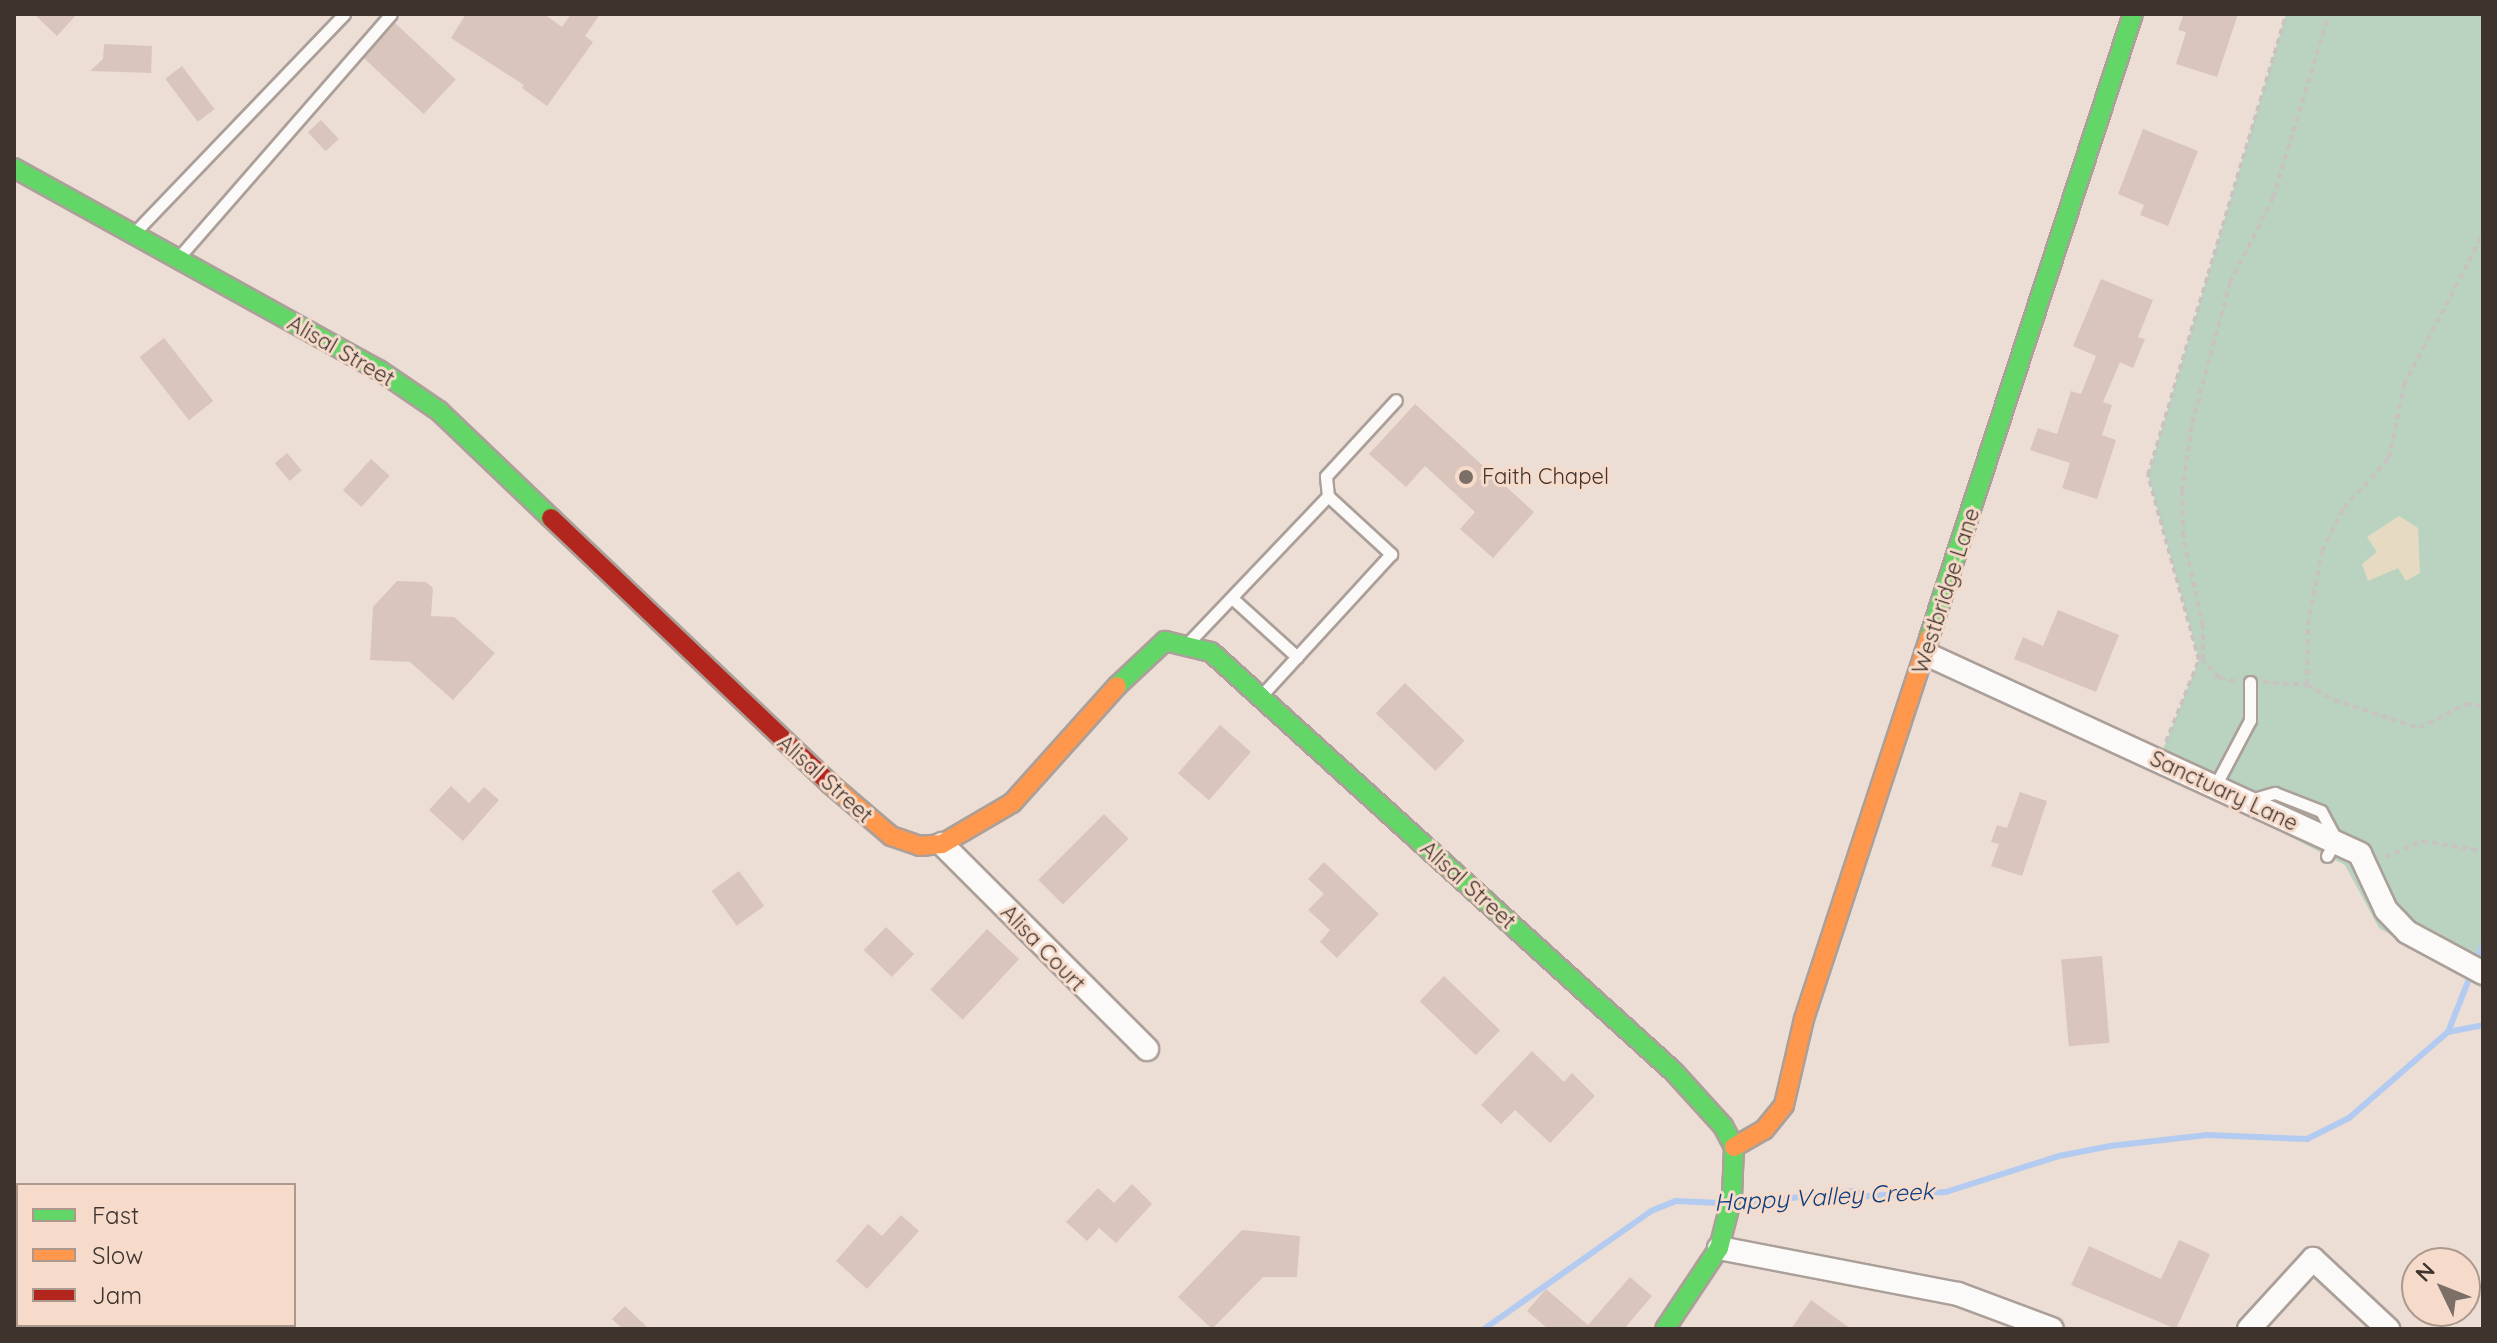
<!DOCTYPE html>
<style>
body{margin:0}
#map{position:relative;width:2497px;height:1343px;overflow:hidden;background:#ecded5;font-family:Quicksand,sans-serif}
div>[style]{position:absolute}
.green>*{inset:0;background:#b9d3c0}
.sand>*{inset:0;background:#e6dbc2}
.stream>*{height:6px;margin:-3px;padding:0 3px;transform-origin:3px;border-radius:3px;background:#b3cbf1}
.building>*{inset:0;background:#dac5bd;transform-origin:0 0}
.path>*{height:4px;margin-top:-2px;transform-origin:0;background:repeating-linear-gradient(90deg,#c8c3c0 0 6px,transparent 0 10px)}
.roads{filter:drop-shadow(2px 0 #aba099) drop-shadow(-2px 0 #aba099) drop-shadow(0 2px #aba099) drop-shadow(0 -2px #aba099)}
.lane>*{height:11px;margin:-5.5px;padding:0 5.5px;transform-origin:5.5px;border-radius:5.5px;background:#fcfaf9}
.street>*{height:22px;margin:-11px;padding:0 11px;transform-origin:11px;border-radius:11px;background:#fcfaf9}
.fast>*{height:18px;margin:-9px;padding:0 9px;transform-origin:9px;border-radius:9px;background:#63d668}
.slow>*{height:18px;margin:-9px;padding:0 9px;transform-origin:9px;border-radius:9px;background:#ff974d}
.jam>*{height:18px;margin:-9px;padding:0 9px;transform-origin:9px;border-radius:9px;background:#b3261e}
.dots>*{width:22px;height:22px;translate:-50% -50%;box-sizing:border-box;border:4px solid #f6dbcb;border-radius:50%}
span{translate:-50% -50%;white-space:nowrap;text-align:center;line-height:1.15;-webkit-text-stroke:6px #f6dbcb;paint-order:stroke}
.street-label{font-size:22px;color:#3e332d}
.poi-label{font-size:22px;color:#3e332d}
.left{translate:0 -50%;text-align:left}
.water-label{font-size:24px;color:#0c3f81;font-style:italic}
.frame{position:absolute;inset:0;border:16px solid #3e332d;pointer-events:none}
.legend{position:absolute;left:16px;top:1183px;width:280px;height:144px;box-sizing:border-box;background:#f6dbcb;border:2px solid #ac988c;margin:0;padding:10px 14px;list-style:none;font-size:24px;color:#3e332d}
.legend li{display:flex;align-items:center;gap:16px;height:40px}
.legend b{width:40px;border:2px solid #ac988c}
.north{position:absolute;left:2401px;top:1247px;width:80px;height:80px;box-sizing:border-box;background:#f6dbcb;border:2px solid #ac988c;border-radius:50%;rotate:313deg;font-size:22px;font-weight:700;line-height:32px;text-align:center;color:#3e332d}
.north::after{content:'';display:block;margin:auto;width:28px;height:36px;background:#7b6f68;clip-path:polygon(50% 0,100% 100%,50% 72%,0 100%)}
</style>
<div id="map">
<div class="green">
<div style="clip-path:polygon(2286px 14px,2483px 14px,2483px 989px,2379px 928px,2345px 865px,2156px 767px,2199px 660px,2148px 475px)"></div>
</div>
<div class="sand">
<div style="clip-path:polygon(2399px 516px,2418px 528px,2420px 573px,2406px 581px,2398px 568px,2368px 581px,2362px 564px,2377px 552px,2367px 537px)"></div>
</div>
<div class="stream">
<div style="left:2448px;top:1032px;width:36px;rotate:-11deg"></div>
<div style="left:1740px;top:1204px;width:114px;rotate:-6.6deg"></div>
<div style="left:1853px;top:1191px;width:15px;rotate:20deg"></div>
<div style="left:1867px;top:1196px;width:79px;rotate:-2.9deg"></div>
<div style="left:1946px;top:1192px;width:119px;rotate:-17.7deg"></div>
<div style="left:2059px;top:1156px;width:52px;rotate:-11.1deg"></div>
<div style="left:2110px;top:1146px;width:98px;rotate:-6.5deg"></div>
<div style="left:2207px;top:1135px;width:100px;rotate:2.3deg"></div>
<div style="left:2307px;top:1139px;width:47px;rotate:-26.6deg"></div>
<div style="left:2349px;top:1118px;width:131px;rotate:-41deg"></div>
<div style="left:2448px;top:1032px;width:95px;rotate:-68.3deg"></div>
<div style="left:1484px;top:1329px;width:204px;rotate:-35.2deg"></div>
<div style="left:1651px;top:1211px;width:27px;rotate:-22deg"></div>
<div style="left:1676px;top:1201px;width:44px;rotate:2.6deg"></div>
</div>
<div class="building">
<div style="clip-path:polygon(34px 14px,77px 14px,57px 36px)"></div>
<div style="clip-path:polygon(466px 14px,544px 14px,562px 27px,571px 14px,600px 14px,585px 36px,593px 42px,547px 106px,522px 88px,524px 85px,451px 38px)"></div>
<div style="clip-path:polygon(2184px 14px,2238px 14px,2217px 77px,2176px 64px,2186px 32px,2178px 30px)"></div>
<div style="left:395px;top:23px;width:83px;height:47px;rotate:43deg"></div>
<div style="clip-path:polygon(104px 44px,152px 46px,151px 73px,90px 71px,103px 59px)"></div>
<div style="left:182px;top:66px;width:54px;height:21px;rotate:53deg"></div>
<div style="left:321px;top:120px;width:26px;height:18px;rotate:47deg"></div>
<div style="clip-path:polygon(2143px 129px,2198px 151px,2168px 226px,2140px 215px,2144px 205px,2118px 194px)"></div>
<div style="clip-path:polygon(2101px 279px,2153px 300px,2138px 337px,2145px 339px,2133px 368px,2120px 362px,2103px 402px,2112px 405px,2102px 435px,2116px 440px,2097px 499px,2062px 488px,2070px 463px,2030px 450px,2038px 428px,2057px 434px,2071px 391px,2081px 394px,2096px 356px,2073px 346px)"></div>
<div style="left:164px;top:338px;width:80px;height:31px;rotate:52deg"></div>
<div style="clip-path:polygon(1415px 404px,1534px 512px,1493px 558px,1460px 529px,1475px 512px,1425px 466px,1406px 487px,1369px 454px)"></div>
<div style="left:287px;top:453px;width:23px;height:16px;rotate:50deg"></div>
<div style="left:371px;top:459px;width:25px;height:42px;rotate:42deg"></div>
<div style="clip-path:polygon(397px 581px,426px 582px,433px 588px,431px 616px,454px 617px,495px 653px,453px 700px,410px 662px,370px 660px,373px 607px)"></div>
<div style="clip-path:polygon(2058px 610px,2119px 635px,2096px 692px,2014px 659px,2023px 637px,2043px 646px)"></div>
<div style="left:1405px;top:683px;width:83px;height:42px;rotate:44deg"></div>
<div style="left:1220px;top:725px;width:41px;height:64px;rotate:41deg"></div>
<div style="clip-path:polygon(451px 786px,469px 803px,484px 787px,499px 800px,463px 841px,429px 810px)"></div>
<div style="clip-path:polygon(2020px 792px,2047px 801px,2022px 876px,1991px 866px,1999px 844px,1991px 842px,1997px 825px,2007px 828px)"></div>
<div style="left:1104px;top:814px;width:35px;height:93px;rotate:45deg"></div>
<div style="clip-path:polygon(1324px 862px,1379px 914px,1337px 958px,1320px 942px,1330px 930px,1308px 910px,1324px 894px,1308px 879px)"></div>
<div style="left:739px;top:871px;width:43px;height:34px;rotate:54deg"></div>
<div style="left:886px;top:927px;width:39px;height:32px;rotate:44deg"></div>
<div style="left:987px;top:929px;width:44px;height:83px;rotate:43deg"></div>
<div style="left:2102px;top:956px;width:87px;height:41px;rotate:85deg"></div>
<div style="left:1444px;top:976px;width:78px;height:35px;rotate:44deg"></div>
<div style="clip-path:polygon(1532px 1051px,1564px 1082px,1572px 1073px,1595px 1096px,1550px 1143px,1515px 1110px,1501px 1124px,1481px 1105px)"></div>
<div style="clip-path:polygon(1132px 1184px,1152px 1204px,1116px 1243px,1099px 1228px,1087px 1241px,1066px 1222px,1098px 1188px,1114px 1203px)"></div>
<div style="clip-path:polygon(901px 1215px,919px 1231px,867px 1289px,836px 1261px,868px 1224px,882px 1236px)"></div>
<div style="clip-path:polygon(1242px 1230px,1300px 1236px,1297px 1277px,1263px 1277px,1212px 1329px,1178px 1297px)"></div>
<div style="clip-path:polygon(2179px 1240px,2210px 1254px,2176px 1329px,2071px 1285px,2089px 1246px,2161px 1279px)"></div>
<div style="clip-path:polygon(1630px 1277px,1652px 1296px,1624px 1329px,1548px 1329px,1527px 1311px,1546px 1289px,1588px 1325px)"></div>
<div style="clip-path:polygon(1811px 1300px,1851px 1329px,1791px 1329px)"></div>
<div style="clip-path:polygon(625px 1306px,649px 1329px,623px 1329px,612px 1319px)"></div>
</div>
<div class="path">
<div style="left:2235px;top:681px;width:16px;rotate:-169deg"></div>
<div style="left:2219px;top:678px;width:24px;rotate:-132deg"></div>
<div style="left:2203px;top:660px;width:34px;rotate:-90deg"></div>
<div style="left:2203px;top:626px;width:92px;rotate:-102.5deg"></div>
<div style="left:2183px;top:536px;width:45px;rotate:-91.3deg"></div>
<div style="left:2182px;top:491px;width:69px;rotate:-81.6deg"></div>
<div style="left:2192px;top:423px;width:145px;rotate:-74.8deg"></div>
<div style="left:2230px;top:283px;width:95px;rotate:-63.2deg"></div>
<div style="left:2273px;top:198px;width:192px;rotate:-73.1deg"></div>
<div style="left:2263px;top:682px;width:44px;rotate:3.9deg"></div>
<div style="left:2307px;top:685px;width:31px;rotate:29deg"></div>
<div style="left:2334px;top:700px;width:89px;rotate:18.2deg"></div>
<div style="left:2419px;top:728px;width:53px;rotate:-27.1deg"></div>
<div style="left:2466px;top:704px;width:17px;rotate:7deg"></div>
<div style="left:2307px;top:685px;width:60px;rotate:-89deg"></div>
<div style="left:2308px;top:625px;width:75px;rotate:-79.3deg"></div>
<div style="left:2322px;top:551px;width:48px;rotate:-62.9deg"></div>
<div style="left:2344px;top:508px;width:67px;rotate:-48deg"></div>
<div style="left:2389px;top:458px;width:75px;rotate:-78.4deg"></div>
<div style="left:2404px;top:385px;width:170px;rotate:-62.4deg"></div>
<div style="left:2166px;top:742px;width:88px;rotate:-68.1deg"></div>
<div style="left:2199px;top:660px;width:192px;rotate:-105.4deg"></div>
<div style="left:2148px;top:475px;width:481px;rotate:-73.3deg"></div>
<div style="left:2385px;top:857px;width:40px;rotate:-23.4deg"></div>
<div style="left:2422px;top:841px;width:62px;rotate:9.3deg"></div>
</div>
<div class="roads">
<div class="lane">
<div style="left:137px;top:230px;width:299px;rotate:-46.2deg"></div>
<div style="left:179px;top:257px;width:322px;rotate:-48.9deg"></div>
<div style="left:1328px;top:496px;width:20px;rotate:-96deg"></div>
<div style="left:1326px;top:476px;width:103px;rotate:-47.4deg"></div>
<div style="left:1232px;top:598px;width:88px;rotate:42.2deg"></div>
<div style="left:1188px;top:643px;width:203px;rotate:-46.4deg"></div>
<div style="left:1328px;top:496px;width:86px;rotate:42.6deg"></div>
<div style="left:1391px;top:554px;width:193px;rotate:132.5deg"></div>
<div style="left:2214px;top:788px;width:77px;rotate:-62.1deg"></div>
<div style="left:2250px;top:720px;width:38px;rotate:-90deg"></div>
<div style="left:2250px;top:800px;width:26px;rotate:-16deg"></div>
<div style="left:2275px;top:793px;width:49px;rotate:21.4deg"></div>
<div style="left:2321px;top:811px;width:32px;rotate:62deg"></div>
<div style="left:2336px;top:839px;width:19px;rotate:118deg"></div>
</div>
<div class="street">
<div style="left:1926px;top:654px;width:478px;rotate:24.7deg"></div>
<div style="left:2360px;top:854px;width:62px;rotate:65.1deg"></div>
<div style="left:2386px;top:910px;width:30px;rotate:46deg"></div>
<div style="left:2407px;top:932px;width:86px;rotate:28.3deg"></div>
<div style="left:942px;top:844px;width:290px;rotate:45deg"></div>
<div style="left:1719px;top:1248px;width:243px;rotate:10.9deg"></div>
<div style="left:1958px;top:1294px;width:100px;rotate:20.4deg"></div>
<div style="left:2249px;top:1329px;width:95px;rotate:-47.6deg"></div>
<div style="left:2313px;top:1259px;width:103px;rotate:43deg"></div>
</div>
<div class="fast">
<div style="left:14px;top:168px;width:417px;rotate:29deg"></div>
<div style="left:379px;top:370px;width:73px;rotate:34.3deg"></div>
<div style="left:439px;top:411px;width:155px;rotate:43.7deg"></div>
<div style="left:1929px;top:638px;width:656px;rotate:-71.9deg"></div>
<div style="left:1117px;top:686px;width:66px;rotate:-43.2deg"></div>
<div style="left:1165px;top:641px;width:47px;rotate:13.4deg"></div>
<div style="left:1211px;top:652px;width:625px;rotate:42.21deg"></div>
<div style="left:1674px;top:1072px;width:73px;rotate:47.8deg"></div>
<div style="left:1723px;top:1126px;width:24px;rotate:62deg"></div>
<div style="left:1734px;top:1147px;width:50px;rotate:92.3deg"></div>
<div style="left:1732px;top:1197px;width:53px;rotate:104.3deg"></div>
<div style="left:1719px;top:1248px;width:97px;rotate:123.7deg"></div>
</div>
<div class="slow">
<div style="left:829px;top:783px;width:82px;rotate:40.5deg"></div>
<div style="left:891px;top:836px;width:31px;rotate:19deg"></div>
<div style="left:920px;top:846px;width:22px;rotate:-5deg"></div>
<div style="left:942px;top:844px;width:81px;rotate:-30.4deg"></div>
<div style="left:1012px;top:803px;width:157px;rotate:-48.1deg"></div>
<div style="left:1734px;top:1147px;width:34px;rotate:-30deg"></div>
<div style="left:1764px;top:1130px;width:32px;rotate:-51deg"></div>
<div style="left:1784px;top:1105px;width:88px;rotate:-76.9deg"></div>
<div style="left:1804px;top:1019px;width:401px;rotate:-71.8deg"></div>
</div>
<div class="jam">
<div style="left:551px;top:518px;width:384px;rotate:43.6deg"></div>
</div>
</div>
<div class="dots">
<div style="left:1466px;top:477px;background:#7b6f68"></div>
</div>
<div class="street-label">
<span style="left:341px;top:351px;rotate:30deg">Alisal Street</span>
<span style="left:1946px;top:591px;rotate:-72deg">Westbridge Lane</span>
<span style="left:825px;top:779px;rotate:42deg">Alisal Street</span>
<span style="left:2224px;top:791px;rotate:25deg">Sanctuary Lane</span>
<span style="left:1468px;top:885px;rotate:42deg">Alisal Street</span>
<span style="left:1043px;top:948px;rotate:46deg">Alisa Court</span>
</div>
<div class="poi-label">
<span class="left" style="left:1482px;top:477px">Faith Chapel</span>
</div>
<div class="water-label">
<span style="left:1824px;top:1197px;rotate:-3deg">Happy Valley Creek</span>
</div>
<div class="frame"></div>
<ul class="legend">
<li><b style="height:10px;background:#63d668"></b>Fast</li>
<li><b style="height:10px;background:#ff974d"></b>Slow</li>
<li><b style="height:10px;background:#b3261e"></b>Jam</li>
</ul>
<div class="north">N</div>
</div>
